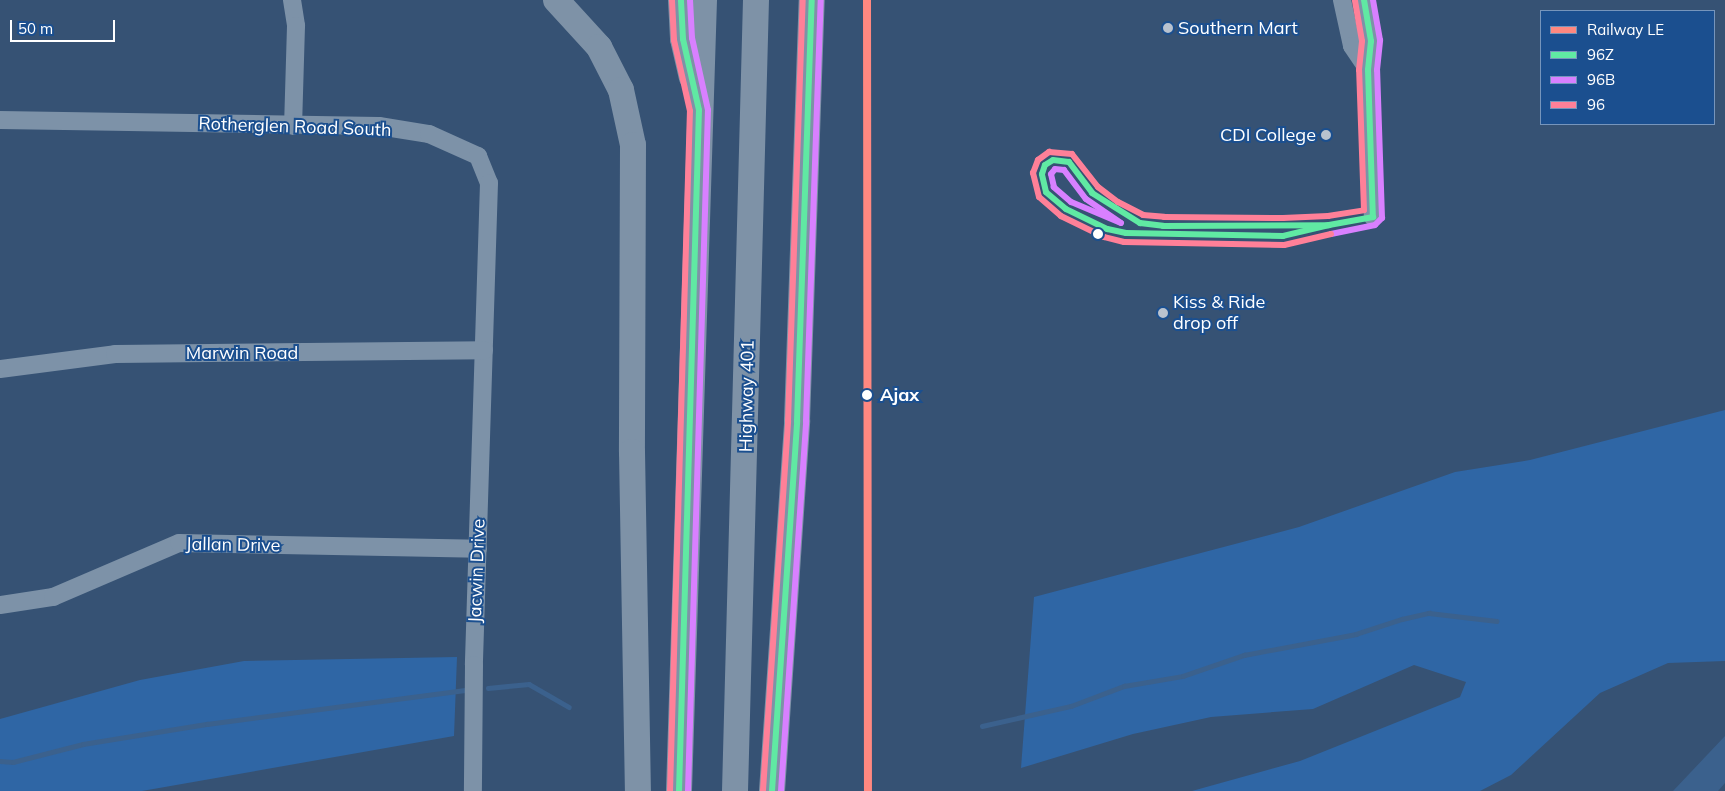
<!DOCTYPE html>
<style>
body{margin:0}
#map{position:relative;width:1725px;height:791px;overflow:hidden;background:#365274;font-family:Mulish,sans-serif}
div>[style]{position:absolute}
.green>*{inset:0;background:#2f66a5}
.water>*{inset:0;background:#3b618d}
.stream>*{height:4.5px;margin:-2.25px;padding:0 2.25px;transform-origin:2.25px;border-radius:2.25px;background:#3b618d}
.minor>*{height:18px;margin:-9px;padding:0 9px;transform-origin:9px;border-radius:9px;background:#7d92a8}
.highway>*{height:26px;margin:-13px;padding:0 13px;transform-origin:13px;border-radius:13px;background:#7e92a7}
.bus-1>*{height:6px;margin:-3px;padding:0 3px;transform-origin:3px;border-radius:3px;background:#60e9a3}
.bus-2>*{height:6px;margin:-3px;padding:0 3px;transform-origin:3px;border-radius:3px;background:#d880ff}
.bus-3>*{height:6px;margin:-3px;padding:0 3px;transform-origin:3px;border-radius:3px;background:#ff8098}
.rail-1>*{height:8px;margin:-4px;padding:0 4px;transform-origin:4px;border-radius:4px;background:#ff8880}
.dots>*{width:14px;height:14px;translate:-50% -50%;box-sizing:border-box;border:2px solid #1b4f8f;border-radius:50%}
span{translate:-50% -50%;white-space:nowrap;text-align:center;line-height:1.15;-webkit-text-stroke:4px #1b4f8f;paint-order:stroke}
.poi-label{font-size:18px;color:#fff}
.left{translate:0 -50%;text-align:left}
.right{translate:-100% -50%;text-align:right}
.street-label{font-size:18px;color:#fff}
.stop-label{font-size:18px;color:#fff;font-weight:700}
.legend{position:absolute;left:1540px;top:10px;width:175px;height:115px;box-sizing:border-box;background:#1b4f8f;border:1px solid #7695bc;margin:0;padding:6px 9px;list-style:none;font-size:15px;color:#fff}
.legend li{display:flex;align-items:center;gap:10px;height:25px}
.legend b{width:25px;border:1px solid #7695bc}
.scale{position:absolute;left:10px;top:20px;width:105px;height:22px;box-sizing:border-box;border:2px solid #fff;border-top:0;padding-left:6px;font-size:15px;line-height:18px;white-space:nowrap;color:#fff;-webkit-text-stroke:4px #1b4f8f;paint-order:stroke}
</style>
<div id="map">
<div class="green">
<div style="clip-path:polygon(1725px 410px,1725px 661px,1668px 663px,1600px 693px,1511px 775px,1480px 791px,1192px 791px,1300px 761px,1460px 697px,1466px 682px,1414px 665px,1313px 709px,1211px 717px,1133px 734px,1021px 768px,1034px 597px,1299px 527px,1455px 472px,1530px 460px)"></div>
<div style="clip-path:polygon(457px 657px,454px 736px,142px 791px,0 791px,0 719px,140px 680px,244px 661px)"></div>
</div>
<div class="water">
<div style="clip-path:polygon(1725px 736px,1725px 783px,1718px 791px,1673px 791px)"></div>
</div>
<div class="stream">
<div style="left:488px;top:688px;width:41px;rotate:-5.6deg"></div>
<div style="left:529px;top:684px;width:46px;rotate:29.9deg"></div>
<div style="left:982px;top:726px;width:91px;rotate:-12.7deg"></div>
<div style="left:1071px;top:706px;width:57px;rotate:-20.7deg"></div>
<div style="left:1124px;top:686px;width:60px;rotate:-9.6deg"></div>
<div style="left:1183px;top:676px;width:65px;rotate:-19deg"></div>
<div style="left:1244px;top:655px;width:114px;rotate:-10.6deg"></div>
<div style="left:1356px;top:634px;width:48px;rotate:-18.1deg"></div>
<div style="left:1402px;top:619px;width:28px;rotate:-13deg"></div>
<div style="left:1429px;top:613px;width:68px;rotate:6.7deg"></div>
<div style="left:0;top:761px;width:13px;rotate:4deg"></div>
<div style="left:13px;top:762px;width:72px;rotate:-14.4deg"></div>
<div style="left:83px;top:744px;width:126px;rotate:-9.2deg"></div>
<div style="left:207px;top:724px;width:260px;rotate:-7.5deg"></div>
</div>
<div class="minor">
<div style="left:292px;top:0;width:26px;rotate:81deg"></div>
<div style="left:296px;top:26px;width:100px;rotate:91.7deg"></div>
<div style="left:1342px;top:0;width:47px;rotate:77.7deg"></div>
<div style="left:1352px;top:46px;width:29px;rotate:56deg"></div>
<div style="left:1364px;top:0;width:42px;rotate:80.3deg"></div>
<div style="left:1371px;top:41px;width:29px;rotate:96deg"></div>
<div style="left:1368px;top:70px;width:147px;rotate:88.1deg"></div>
<div style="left:0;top:120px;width:379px;rotate:0.9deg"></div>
<div style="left:379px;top:126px;width:51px;rotate:9.1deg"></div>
<div style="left:429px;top:134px;width:54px;rotate:24.2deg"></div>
<div style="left:478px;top:156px;width:29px;rotate:68deg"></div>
<div style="left:489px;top:183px;width:482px;rotate:91.8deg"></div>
<div style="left:474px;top:665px;width:126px;rotate:90.5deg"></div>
<div style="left:0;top:369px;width:116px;rotate:-7.4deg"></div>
<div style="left:115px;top:354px;width:369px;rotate:-0.6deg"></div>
<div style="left:0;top:605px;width:54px;rotate:-8.6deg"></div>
<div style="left:53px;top:597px;width:137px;rotate:-23.2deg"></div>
<div style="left:179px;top:543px;width:299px;rotate:1.1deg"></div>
</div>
<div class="highway">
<div style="left:556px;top:0;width:64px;rotate:47.5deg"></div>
<div style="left:599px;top:47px;width:48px;rotate:62.9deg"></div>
<div style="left:621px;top:90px;width:56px;rotate:77.7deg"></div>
<div style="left:633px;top:145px;width:307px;rotate:90.2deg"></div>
<div style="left:632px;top:452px;width:339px;rotate:89deg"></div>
<div style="left:681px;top:0;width:39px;rotate:87deg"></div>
<div style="left:683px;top:39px;width:39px;rotate:77deg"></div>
<div style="left:679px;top:791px;width:791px;rotate:-88.19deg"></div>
<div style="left:735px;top:791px;width:791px;rotate:-88.48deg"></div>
<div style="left:772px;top:791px;width:371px;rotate:-86.1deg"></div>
<div style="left:797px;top:421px;width:421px;rotate:-88deg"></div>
</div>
<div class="bus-1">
<div style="left:1364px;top:0;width:42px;rotate:80.3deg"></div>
<div style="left:1371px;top:41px;width:29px;rotate:96deg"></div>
<div style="left:1368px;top:70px;width:147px;rotate:88.1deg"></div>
<div style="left:1053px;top:160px;width:16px;rotate:7deg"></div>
<div style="left:1069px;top:162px;width:39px;rotate:53deg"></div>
<div style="left:1092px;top:193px;width:57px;rotate:32deg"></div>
<div style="left:1140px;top:223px;width:23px;rotate:7deg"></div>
<div style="left:1163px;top:226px;width:166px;rotate:-0.3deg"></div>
<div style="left:1329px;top:225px;width:47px;rotate:166.6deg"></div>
<div style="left:1283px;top:236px;width:157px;rotate:-178.9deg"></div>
<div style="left:1126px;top:233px;width:19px;rotate:-168deg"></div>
<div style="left:1107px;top:229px;width:46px;rotate:-154deg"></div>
<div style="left:1066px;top:209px;width:26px;rotate:-140deg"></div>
<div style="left:1046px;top:192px;width:18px;rotate:-103deg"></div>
<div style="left:1042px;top:174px;width:9px;rotate:-72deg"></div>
<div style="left:1045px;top:165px;width:9px;rotate:-32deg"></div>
<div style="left:1329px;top:225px;width:45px;rotate:-10.3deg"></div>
<div style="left:679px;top:791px;width:681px;rotate:-88.32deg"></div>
<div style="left:699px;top:110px;width:73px;rotate:-102.7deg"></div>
<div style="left:683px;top:39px;width:39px;rotate:-93deg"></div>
<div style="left:772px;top:791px;width:371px;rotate:-86.1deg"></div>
<div style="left:797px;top:421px;width:421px;rotate:-88deg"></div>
</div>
<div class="bus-2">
<div style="left:1055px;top:169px;width:9px;rotate:6deg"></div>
<div style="left:1064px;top:170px;width:36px;rotate:53deg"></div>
<div style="left:1086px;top:199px;width:42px;rotate:34.4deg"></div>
<div style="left:1121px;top:223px;width:54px;rotate:-157.2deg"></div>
<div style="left:1071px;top:202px;width:23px;rotate:-139deg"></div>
<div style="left:1054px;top:187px;width:13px;rotate:-103deg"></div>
<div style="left:1051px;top:174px;width:6px;rotate:-51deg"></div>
<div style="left:1331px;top:234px;width:45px;rotate:-11.6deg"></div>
<div style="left:1375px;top:225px;width:10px;rotate:-45deg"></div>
<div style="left:1382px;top:218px;width:148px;rotate:-91.9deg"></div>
<div style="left:1377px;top:70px;width:30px;rotate:-84deg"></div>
<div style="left:1380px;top:40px;width:41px;rotate:-99.9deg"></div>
<div style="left:688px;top:791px;width:681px;rotate:-88.32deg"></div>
<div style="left:708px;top:110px;width:74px;rotate:-102.5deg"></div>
<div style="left:692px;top:38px;width:38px;rotate:-93deg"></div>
<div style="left:781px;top:791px;width:371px;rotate:-86.1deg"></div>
<div style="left:806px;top:421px;width:421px;rotate:-88deg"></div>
</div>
<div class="bus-3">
<div style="left:1331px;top:234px;width:48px;rotate:166.8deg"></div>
<div style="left:1284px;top:245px;width:160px;rotate:-178.9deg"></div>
<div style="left:1124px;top:242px;width:21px;rotate:-166deg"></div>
<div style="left:1104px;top:237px;width:48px;rotate:-154deg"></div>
<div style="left:1061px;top:216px;width:29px;rotate:-139deg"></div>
<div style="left:1039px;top:197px;width:25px;rotate:-104deg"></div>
<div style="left:1033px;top:173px;width:14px;rotate:-69deg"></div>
<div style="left:1038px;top:160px;width:14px;rotate:-36deg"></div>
<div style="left:1049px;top:152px;width:23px;rotate:5deg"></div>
<div style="left:1072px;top:154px;width:42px;rotate:51.8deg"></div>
<div style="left:1098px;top:187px;width:25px;rotate:37deg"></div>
<div style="left:1118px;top:202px;width:28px;rotate:27deg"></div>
<div style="left:1143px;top:215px;width:21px;rotate:5deg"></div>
<div style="left:1164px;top:217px;width:119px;rotate:0.5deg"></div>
<div style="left:1283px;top:218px;width:45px;rotate:-2.5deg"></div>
<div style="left:1328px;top:216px;width:36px;rotate:-9deg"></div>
<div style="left:1364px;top:210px;width:140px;rotate:-92deg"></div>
<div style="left:1359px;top:70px;width:29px;rotate:-84deg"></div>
<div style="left:1362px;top:41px;width:41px;rotate:-99.9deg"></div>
<div style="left:763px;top:790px;width:370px;rotate:-86.1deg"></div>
<div style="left:788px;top:421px;width:421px;rotate:-88deg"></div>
<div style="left:670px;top:791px;width:680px;rotate:-88.32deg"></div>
<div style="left:690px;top:111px;width:73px;rotate:-102.7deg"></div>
<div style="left:674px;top:40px;width:40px;rotate:-92.9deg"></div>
</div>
<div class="rail-1">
<div style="left:867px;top:0;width:791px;rotate:89.93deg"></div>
</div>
<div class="dots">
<div style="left:1168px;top:28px;background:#b9c2ce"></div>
<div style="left:1326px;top:135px;background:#b9c2ce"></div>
<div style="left:1098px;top:234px;background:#fff"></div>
<div style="left:1163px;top:313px;background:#b9c2ce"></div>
<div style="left:867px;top:395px;background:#fff"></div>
</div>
<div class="poi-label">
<span class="left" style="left:1178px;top:28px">Southern Mart</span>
<span class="right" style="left:1316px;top:135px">CDI College</span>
<span class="left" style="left:1173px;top:313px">Kiss &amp; Ride<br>drop off</span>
</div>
<div class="street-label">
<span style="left:295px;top:127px;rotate:2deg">Rotherglen Road South</span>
<span style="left:242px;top:353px">Marwin Road</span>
<span style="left:747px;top:396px;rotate:-89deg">Highway 401</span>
<span style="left:233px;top:545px;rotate:1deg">Jallan Drive</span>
<span style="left:477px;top:571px;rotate:-88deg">Jacwin Drive</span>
</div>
<div class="stop-label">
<span class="left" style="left:880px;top:395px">Ajax</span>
</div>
<ul class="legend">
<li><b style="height:6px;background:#ff8880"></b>Railway LE</li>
<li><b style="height:6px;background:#60e9a3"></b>96Z</li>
<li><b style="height:6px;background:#d880ff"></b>96B</li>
<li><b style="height:6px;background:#ff8098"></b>96</li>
</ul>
<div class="scale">50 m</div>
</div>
